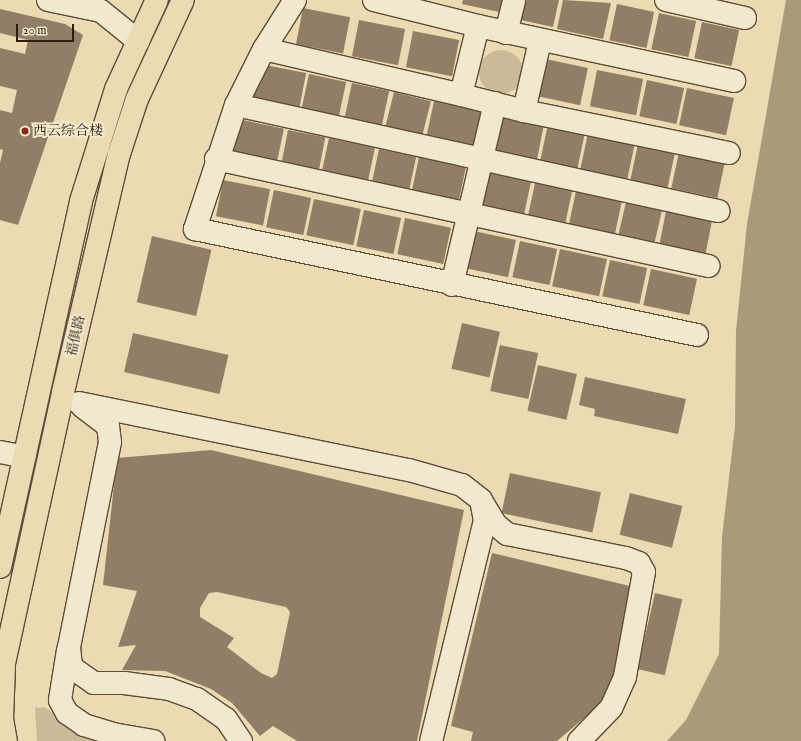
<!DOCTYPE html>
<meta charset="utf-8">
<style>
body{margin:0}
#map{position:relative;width:801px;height:741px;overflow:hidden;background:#eadbb3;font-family:"IM FELL English","Noto Serif SC",serif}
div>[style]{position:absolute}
.green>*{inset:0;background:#caba98}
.round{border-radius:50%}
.water>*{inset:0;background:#aa9a7c}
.building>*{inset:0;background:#907f66;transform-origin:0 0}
.roads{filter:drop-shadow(1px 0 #5e4b3a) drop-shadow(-1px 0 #5e4b3a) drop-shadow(0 1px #5e4b3a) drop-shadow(0 -1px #5e4b3a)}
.minor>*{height:22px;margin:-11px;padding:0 11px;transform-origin:11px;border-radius:11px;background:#f1e8ce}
.major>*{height:22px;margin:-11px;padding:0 11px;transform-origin:11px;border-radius:11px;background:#eadbb3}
.dots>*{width:11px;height:11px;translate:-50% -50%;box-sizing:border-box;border:2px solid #f1e8ce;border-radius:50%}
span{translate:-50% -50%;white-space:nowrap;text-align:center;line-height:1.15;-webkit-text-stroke:4px #f1e8ce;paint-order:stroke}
.poi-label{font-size:14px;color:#2f1b12}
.left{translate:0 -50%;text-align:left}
.street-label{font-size:14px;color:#2f1b12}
.scale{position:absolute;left:16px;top:24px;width:58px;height:18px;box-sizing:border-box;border:2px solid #2f1b12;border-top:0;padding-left:5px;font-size:12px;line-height:14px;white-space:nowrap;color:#2f1b12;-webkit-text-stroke:3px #f1e8ce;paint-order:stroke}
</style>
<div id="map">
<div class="green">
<div class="round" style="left:479px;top:50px;width:44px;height:44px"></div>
<div style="clip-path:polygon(45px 707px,78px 730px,97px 741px,37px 741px,35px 708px)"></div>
</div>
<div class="water">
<div style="clip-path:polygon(786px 0,801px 0,801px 741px,667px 741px,686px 720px,719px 654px,722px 537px,735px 426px,736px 331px,747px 224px)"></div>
</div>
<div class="building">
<div style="clip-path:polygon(463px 0,502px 0,499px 12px,462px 4px)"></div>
<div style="clip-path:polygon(520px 0,559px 0,553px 27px,516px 19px)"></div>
<div style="clip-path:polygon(563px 0,611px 3px,603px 39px,557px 29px)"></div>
<div style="left:617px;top:4px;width:38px;height:37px;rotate:12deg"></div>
<div style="left:303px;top:8px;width:48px;height:37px;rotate:11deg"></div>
<div style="clip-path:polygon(0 9px,65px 24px,83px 35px,18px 225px,0 220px,0 163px,3px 150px,0 149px,0 110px,12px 113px,17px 90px,0 86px,0 48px,25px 54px,28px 40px,0 33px)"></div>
<div style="left:659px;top:13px;width:38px;height:37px;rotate:12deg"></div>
<div style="left:359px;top:20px;width:47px;height:37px;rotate:11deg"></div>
<div style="left:702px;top:22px;width:38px;height:37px;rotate:12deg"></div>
<div style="left:413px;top:31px;width:47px;height:37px;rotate:11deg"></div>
<div style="left:541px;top:58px;width:48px;height:38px;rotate:12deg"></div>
<div style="left:260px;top:64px;width:47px;height:37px;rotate:11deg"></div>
<div style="left:597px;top:70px;width:47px;height:37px;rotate:11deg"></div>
<div style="left:309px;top:74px;width:38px;height:37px;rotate:12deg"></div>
<div style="left:647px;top:80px;width:38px;height:37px;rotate:12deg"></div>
<div style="left:352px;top:83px;width:38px;height:37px;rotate:12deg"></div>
<div style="left:687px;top:88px;width:48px;height:38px;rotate:12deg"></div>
<div style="left:394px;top:92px;width:38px;height:38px;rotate:14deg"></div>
<div style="left:434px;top:101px;width:48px;height:37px;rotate:12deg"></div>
<div style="left:497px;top:114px;width:48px;height:37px;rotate:11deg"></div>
<div style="left:238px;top:119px;width:47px;height:37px;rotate:12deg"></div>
<div style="left:548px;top:124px;width:38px;height:38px;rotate:12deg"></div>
<div style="left:288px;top:130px;width:38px;height:37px;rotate:11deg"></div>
<div style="left:588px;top:133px;width:48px;height:37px;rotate:12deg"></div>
<div style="left:329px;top:138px;width:47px;height:37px;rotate:12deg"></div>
<div style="left:638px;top:144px;width:38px;height:37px;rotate:12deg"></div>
<div style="left:379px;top:149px;width:38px;height:37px;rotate:12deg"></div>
<div style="left:679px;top:152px;width:47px;height:37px;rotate:12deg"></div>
<div style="left:419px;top:157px;width:48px;height:38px;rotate:12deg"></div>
<div style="left:485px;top:172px;width:47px;height:38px;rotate:12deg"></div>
<div style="left:223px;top:180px;width:48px;height:37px;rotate:11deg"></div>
<div style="left:535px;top:183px;width:38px;height:37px;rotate:12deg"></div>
<div style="left:274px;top:190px;width:38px;height:38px;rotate:12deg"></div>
<div style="left:576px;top:191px;width:47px;height:38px;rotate:12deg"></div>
<div style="left:314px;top:199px;width:48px;height:37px;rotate:12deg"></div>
<div style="left:626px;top:202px;width:37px;height:37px;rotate:13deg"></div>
<div style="left:364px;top:210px;width:38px;height:37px;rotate:12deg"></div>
<div style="left:666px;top:211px;width:47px;height:37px;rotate:11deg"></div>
<div style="left:405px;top:218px;width:47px;height:37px;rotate:12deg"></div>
<div style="left:469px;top:230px;width:48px;height:38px;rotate:12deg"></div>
<div style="left:152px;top:236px;width:61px;height:68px;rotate:13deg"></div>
<div style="left:520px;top:241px;width:38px;height:37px;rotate:12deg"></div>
<div style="left:560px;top:249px;width:48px;height:38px;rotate:12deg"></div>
<div style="left:610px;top:260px;width:38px;height:37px;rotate:12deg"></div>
<div style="left:651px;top:269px;width:47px;height:37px;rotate:12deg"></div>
<div style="left:462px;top:323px;width:39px;height:47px;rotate:13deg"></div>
<div style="left:133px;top:333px;width:98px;height:40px;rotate:13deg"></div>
<div style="left:500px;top:345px;width:39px;height:47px;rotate:12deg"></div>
<div style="left:538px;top:365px;width:40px;height:47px;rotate:13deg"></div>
<div style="clip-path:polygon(585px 377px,686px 399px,678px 434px,594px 416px,595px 409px,579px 405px)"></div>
<div style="clip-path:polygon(evenodd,211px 450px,464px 510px,417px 741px,297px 741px,273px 726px,260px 736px,232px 703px,211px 689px,165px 671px,122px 670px,136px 645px,118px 647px,137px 591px,103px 585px,117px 458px,211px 450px,217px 592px,286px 607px,290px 612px,277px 674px,272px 678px,261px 673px,227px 647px,234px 638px,200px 617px,200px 608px,209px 593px,217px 592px)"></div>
<div style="left:510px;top:473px;width:93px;height:41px;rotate:12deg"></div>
<div style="left:630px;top:493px;width:54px;height:43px;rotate:14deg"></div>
<div style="clip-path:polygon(492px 553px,634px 587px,608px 698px,557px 741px,471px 741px,473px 732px,451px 726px)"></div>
<div style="left:655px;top:593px;width:28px;height:78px;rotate:13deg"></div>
</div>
<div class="roads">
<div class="minor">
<div style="left:48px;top:0;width:54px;rotate:11.7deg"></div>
<div style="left:101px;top:11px;width:48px;rotate:39deg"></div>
<div style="left:295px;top:0;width:58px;rotate:122.3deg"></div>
<div style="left:264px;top:49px;width:63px;rotate:116.6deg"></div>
<div style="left:236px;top:105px;width:131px;rotate:108.3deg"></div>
<div style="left:195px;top:229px;width:513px;rotate:11.92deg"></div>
<div style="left:374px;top:0;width:107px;rotate:14deg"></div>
<div style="left:666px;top:0;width:81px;rotate:12.8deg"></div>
<div style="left:506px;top:33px;width:34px;rotate:-76deg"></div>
<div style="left:540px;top:41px;width:72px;rotate:102.9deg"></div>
<div style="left:524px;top:111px;width:65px;rotate:-165.7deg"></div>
<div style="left:461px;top:95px;width:71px;rotate:-76.2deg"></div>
<div style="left:478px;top:26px;width:262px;rotate:12.1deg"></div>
<div style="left:264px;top:49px;width:202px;rotate:13.1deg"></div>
<div style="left:236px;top:105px;width:494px;rotate:12.4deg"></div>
<div style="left:524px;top:111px;width:209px;rotate:11.6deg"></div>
<div style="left:216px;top:159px;width:504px;rotate:12.25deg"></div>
<div style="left:452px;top:285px;width:187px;rotate:-76.7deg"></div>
<div style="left:79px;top:403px;width:337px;rotate:11.5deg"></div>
<div style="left:409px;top:470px;width:55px;rotate:15.8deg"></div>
<div style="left:462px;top:485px;width:24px;rotate:38deg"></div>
<div style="left:481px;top:500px;width:20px;rotate:79deg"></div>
<div style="left:485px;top:520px;width:228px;rotate:103.7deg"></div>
<div style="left:83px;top:407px;width:31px;rotate:37deg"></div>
<div style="left:108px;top:426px;width:16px;rotate:83deg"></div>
<div style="left:110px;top:442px;width:209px;rotate:101.3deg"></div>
<div style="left:69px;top:647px;width:20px;rotate:84deg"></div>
<div style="left:71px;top:667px;width:28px;rotate:35deg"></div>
<div style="left:94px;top:683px;width:30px"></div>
<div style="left:124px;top:683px;width:45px;rotate:7.6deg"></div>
<div style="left:169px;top:689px;width:30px;rotate:20deg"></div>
<div style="left:197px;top:699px;width:35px;rotate:35deg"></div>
<div style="left:226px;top:719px;width:27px;rotate:56deg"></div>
<div style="left:0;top:452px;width:25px;rotate:11deg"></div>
<div style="left:482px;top:502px;width:26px;rotate:59deg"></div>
<div style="left:495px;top:524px;width:16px;rotate:40deg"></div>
<div style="left:507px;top:534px;width:121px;rotate:11.4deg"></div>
<div style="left:626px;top:558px;width:14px;rotate:21deg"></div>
<div style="left:639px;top:563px;width:10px;rotate:61deg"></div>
<div style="left:644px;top:572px;width:107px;rotate:100.3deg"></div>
<div style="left:625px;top:677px;width:34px;rotate:114deg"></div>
<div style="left:611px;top:708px;width:46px;rotate:134.1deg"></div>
<div style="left:68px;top:650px;width:51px;rotate:99.1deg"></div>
<div style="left:60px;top:700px;width:15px;rotate:62deg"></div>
<div style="left:67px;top:713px;width:21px;rotate:35deg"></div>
<div style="left:84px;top:725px;width:30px;rotate:17deg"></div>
<div style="left:113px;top:734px;width:41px;rotate:9.9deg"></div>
</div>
<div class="major">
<div style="left:0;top:567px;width:375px;rotate:-77.5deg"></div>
<div style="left:81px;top:201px;width:117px;rotate:-72.6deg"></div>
<div style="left:116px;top:89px;width:98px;rotate:-65.3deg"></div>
<div style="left:4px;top:667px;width:52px;rotate:92.2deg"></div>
<div style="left:2px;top:719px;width:22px;rotate:80deg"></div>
<div style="left:0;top:682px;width:297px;rotate:-77.7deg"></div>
<div style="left:63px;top:392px;width:244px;rotate:-76.8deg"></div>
<div style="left:119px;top:154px;width:58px;rotate:-71.9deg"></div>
<div style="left:137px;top:99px;width:109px;rotate:-65.1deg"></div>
</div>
</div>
<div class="dots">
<div style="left:25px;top:131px;background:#8f2418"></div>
</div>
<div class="poi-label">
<span class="left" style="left:33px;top:131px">西云综合楼</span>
</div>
<div class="street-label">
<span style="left:76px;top:336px;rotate:-77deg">福俱路</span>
</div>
<div class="scale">20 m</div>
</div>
